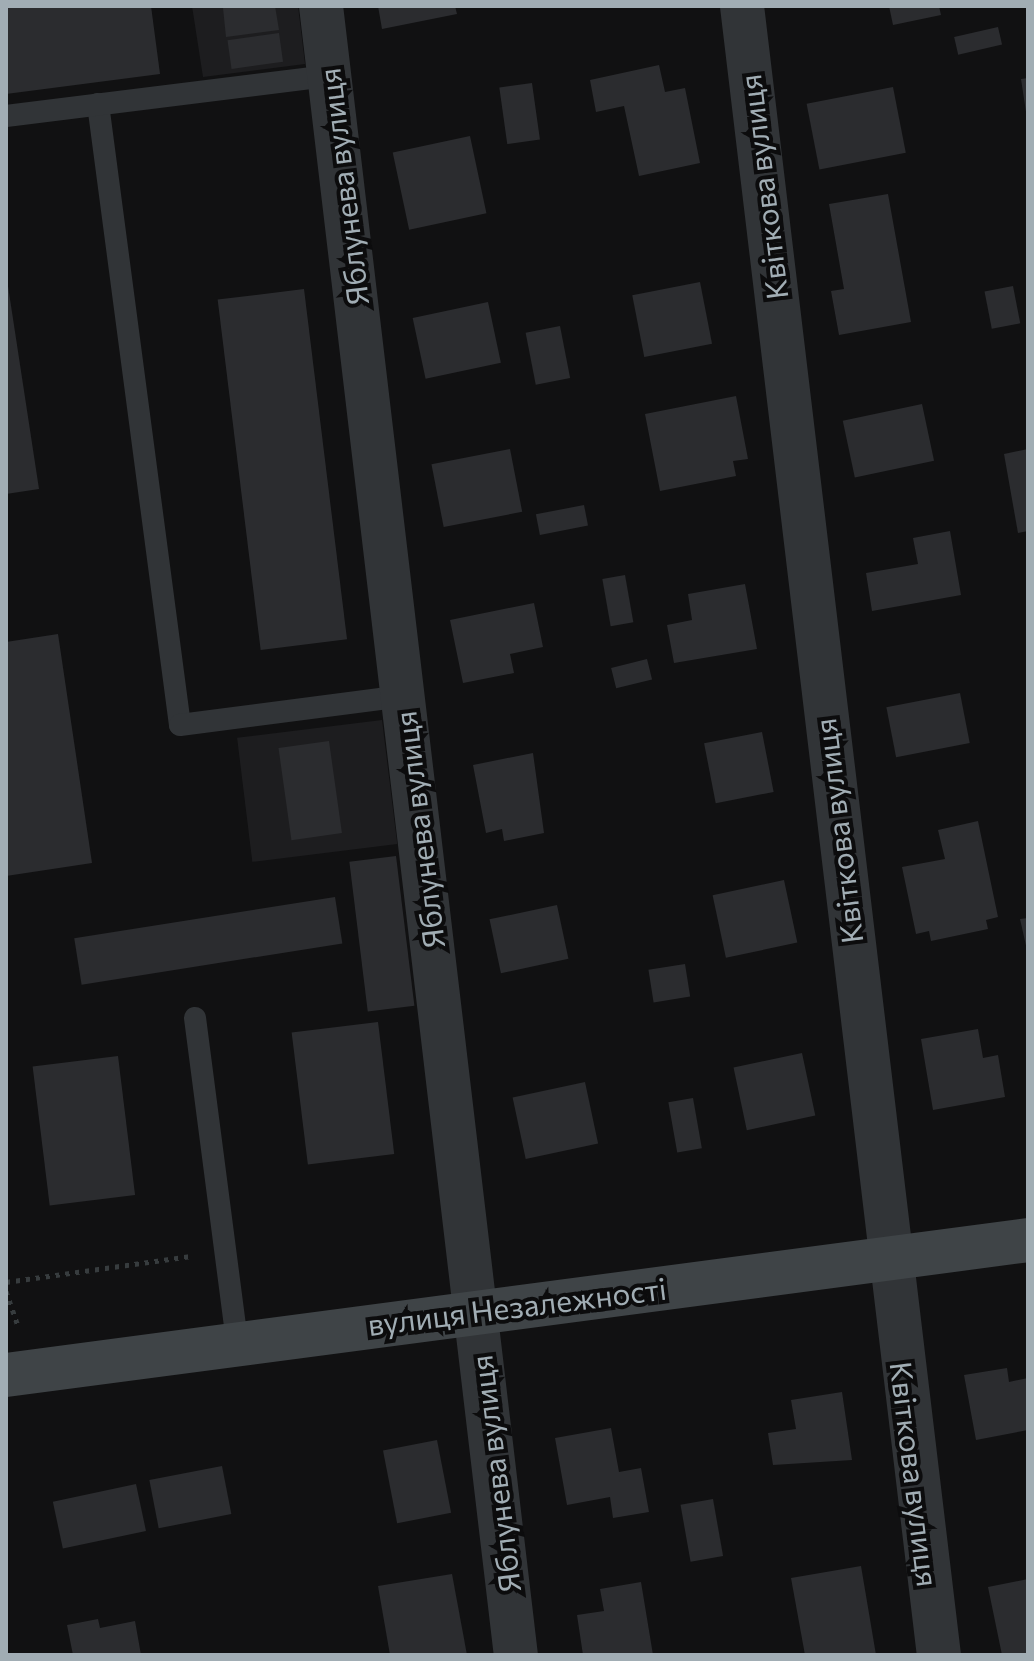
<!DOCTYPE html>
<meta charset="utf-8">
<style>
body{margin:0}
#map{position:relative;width:1034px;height:1661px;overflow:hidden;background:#111112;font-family:Commissioner,sans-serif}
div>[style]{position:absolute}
.built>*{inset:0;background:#1d1d1f;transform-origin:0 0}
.building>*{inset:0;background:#2b2c2f;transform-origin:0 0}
.path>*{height:5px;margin-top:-2.5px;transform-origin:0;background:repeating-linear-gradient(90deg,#373c3e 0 4px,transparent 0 10px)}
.lane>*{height:22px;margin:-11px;padding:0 11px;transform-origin:11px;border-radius:11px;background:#313437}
.street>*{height:44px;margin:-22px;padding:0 22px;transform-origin:22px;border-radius:22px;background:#313437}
.secondary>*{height:44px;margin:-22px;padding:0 22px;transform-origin:22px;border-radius:22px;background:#3f4447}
span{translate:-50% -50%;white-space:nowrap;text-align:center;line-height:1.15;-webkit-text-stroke:8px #0c0c0d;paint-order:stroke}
.street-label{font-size:30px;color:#a1adb4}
.frame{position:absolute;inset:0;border:8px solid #a1adb4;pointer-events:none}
</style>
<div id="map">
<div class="built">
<div style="clip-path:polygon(192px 6px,298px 6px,305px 64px,203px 77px)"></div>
<div style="left:382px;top:720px;width:125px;height:146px;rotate:83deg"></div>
</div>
<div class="building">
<div style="clip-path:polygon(151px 6px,160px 74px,6px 94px,6px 8px)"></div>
<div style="clip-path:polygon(275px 6px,279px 30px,226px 37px,223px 8px)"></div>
<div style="clip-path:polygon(378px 6px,455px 6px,457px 14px,382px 29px)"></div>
<div style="clip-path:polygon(889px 6px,939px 6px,941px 15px,893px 25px)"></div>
<div style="left:998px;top:27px;width:18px;height:45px;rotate:77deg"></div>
<div style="left:279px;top:33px;width:29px;height:52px;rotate:82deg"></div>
<div style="clip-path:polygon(659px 65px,665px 92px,685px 88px,700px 163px,639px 176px,624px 106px,596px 112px,590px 80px)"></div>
<div style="clip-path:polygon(1028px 78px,1028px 112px,1026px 112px,1021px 79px)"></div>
<div style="left:532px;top:83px;width:57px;height:33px;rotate:82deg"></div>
<div style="left:893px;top:87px;width:67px;height:88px;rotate:79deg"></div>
<div style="left:470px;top:136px;width:79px;height:79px;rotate:78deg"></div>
<div style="clip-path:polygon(888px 194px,911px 322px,839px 335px,831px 291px,844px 289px,829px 204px)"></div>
<div style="clip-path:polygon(6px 273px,39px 489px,6px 494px)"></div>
<div style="left:700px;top:282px;width:63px;height:69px;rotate:79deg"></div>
<div style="left:1013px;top:286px;width:38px;height:29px;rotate:79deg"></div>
<div style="left:304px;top:289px;width:353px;height:87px;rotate:83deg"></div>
<div style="left:488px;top:302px;width:62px;height:77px;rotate:78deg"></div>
<div style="left:560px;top:326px;width:53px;height:35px;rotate:79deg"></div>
<div style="clip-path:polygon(736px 396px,748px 459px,733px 461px,736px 476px,660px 491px,645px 414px)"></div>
<div style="left:922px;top:404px;width:58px;height:81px;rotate:78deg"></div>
<div style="left:510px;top:449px;width:64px;height:80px;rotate:79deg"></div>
<div style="clip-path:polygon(1028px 449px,1028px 531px,1018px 533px,1004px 454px)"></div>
<div style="left:584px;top:505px;width:21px;height:49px;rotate:79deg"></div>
<div style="clip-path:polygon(950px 531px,961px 595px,872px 611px,866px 573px,918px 564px,913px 538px)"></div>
<div style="left:625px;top:575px;width:48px;height:23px;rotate:80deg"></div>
<div style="clip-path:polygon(745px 584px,757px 649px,674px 663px,667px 625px,692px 620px,688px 594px)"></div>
<div style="clip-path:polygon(534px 603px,543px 647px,510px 654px,514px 673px,463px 683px,450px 620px)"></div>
<div style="clip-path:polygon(58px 634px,92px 863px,6px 876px,6px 642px)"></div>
<div style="left:647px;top:659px;width:21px;height:37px;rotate:76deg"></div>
<div style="left:960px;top:693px;width:51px;height:75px;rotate:79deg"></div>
<div style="left:762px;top:732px;width:61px;height:59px;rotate:79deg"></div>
<div style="left:329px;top:741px;width:93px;height:51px;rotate:82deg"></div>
<div style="clip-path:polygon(533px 753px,544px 833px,504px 841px,502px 829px,486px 833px,473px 765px)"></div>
<div style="clip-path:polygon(978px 821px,998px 917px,986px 920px,988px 929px,931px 941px,929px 931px,916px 934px,902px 867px,945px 859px,938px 830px)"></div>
<div style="left:396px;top:856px;width:151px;height:47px;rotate:83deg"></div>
<div style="left:784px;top:880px;width:64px;height:73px;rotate:78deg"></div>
<div style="left:335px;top:897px;width:47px;height:264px;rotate:81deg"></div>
<div style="left:557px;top:905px;width:55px;height:69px;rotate:78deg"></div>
<div style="clip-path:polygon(1028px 918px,1028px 950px,1027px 950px,1020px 919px)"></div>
<div style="left:685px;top:964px;width:33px;height:37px;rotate:81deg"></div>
<div style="left:378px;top:1022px;width:133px;height:87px;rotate:83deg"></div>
<div style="clip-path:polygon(978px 1029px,983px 1058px,998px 1055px,1005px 1097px,933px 1110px,921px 1039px)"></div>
<div style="left:802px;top:1053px;width:64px;height:70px;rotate:78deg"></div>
<div style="left:118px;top:1056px;width:140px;height:86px;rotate:83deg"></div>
<div style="left:585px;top:1082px;width:63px;height:74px;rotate:78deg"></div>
<div style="left:693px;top:1098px;width:51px;height:25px;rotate:80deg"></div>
<div style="clip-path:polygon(1007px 1368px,1009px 1382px,1028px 1378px,1028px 1430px,976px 1440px,964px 1375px)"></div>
<div style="clip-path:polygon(842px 1392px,852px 1460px,773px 1465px,768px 1433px,796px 1429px,791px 1400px)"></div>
<div style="clip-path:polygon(611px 1428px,619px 1472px,641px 1468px,649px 1512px,613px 1518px,610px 1497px,567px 1505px,555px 1438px)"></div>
<div style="left:437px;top:1440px;width:74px;height:55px;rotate:79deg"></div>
<div style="left:222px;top:1466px;width:49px;height:74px;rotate:79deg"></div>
<div style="left:136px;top:1484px;width:48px;height:85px;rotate:78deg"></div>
<div style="left:713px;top:1499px;width:58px;height:33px;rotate:80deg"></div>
<div style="clip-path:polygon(861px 1566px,876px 1655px,805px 1655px,791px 1578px)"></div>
<div style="clip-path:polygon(452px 1574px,467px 1655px,390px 1655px,378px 1586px)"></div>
<div style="clip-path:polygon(1028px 1579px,1028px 1655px,1002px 1655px,988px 1587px)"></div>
<div style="clip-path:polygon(641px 1582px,653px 1655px,583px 1655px,577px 1615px,604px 1611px,600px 1589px)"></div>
<div style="clip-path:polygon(98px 1619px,100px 1628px,135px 1621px,141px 1655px,73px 1655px,67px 1625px)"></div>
</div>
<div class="path">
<div style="left:6px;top:1282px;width:187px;rotate:-8deg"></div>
<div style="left:6px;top:1291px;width:37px;rotate:71deg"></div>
</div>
<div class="lane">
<div style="left:98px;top:104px;width:626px;rotate:82.48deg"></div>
<div style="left:180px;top:725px;width:225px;rotate:-7.4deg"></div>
<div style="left:6px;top:116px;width:325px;rotate:-7.1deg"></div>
<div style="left:195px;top:1018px;width:328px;rotate:82.6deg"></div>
</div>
<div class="street">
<div style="left:321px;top:6px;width:1660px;rotate:83.26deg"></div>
<div style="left:742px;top:6px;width:1661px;rotate:83.19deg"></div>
</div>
<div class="secondary">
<div style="left:6px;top:1375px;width:1031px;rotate:-7.52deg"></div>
</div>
<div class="street-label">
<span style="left:343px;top:187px;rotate:-97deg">Яблунева вулиця</span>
<span style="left:763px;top:187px;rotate:-97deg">Квіткова вулиця</span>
<span style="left:419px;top:830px;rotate:-97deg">Яблунева вулиця</span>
<span style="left:838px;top:831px;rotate:-97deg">Квіткова вулиця</span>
<span style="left:517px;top:1306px;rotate:-7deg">вулиця Незалежності</span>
<span style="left:495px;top:1474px;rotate:-97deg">Яблунева вулиця</span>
<span style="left:915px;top:1474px;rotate:83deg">Квіткова вулиця</span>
</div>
<div class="frame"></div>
</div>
